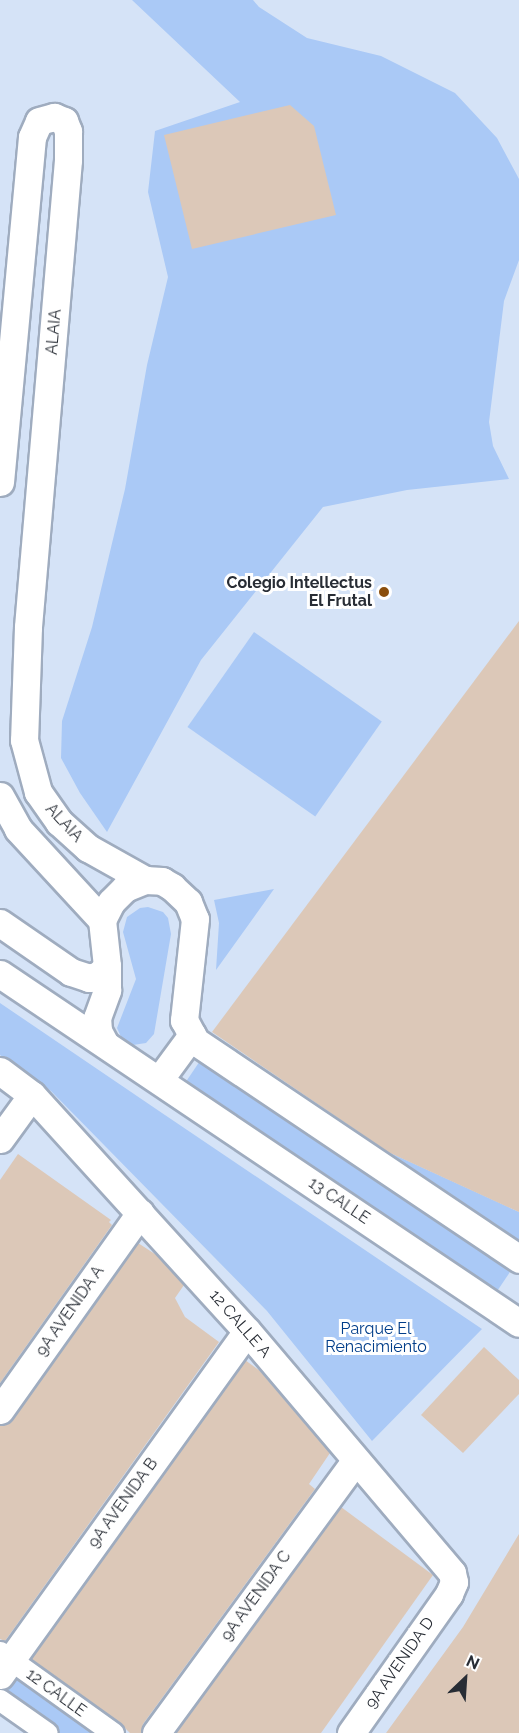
<!DOCTYPE html>
<style>
body{margin:0}
#map{position:relative;width:519px;height:1733px;overflow:hidden;background:#d5e3f7;font-family:Raleway,sans-serif}
div>[style]{position:absolute}
.green>*{inset:0;background:#aac9f6;transform-origin:0 0}
.building>*{inset:0;background:#dcc8b8}
.roads{filter:drop-shadow(2px 0 #9facbf) drop-shadow(-2px 0 #9facbf) drop-shadow(0 2px #9facbf) drop-shadow(0 -2px #9facbf)}
.pedestrian>*{height:21px;margin:-10.5px;padding:0 10.5px;transform-origin:10.5px;border-radius:10.5px;background:#fff}
.minor>*{height:27px;margin:-13.5px;padding:0 13.5px;transform-origin:13.5px;border-radius:13.5px;background:#fff}
.dots>*{width:16px;height:16px;translate:-50% -50%;box-sizing:border-box;border:3px solid #fff;border-radius:50%}
span{translate:-50% -50%;white-space:nowrap;text-align:center;line-height:1.15;-webkit-text-stroke:6px #fff;paint-order:stroke}
.street-label{font-size:16px;color:#282d35}
.poi-label{font-size:16px;color:#282d35;font-weight:700}
.right{translate:-100% -50%;text-align:right}
.park-label{font-size:16px;color:#003d89}
.north{position:absolute;left:435px;top:1649px;width:60px;height:60px;-webkit-text-stroke:4px #fff;paint-order:stroke;rotate:25deg;font-size:16px;font-weight:700;line-height:24px;text-align:center;color:#282d35}
.north::after{content:'';display:block;margin:auto;width:21px;height:27px;background:#282d35;clip-path:polygon(50% 0,100% 100%,50% 72%,0 100%)}
</style>
<div id="map">
<div class="green">
<div style="clip-path:polygon(132px 0,253px 0,259px 7px,307px 38px,381px 56px,455px 93px,497px 138px,519px 179px,519px 260px,504px 301px,489px 422px,493px 446px,509px 479px,407px 490px,323px 507px,201px 660px,107px 832px,80px 793px,61px 758px,62px 721px,92px 627px,125px 489px,147px 365px,168px 277px,148px 192px,155px 131px,240px 102px)"></div>
<div style="left:254px;top:632px;width:156px;height:116px;rotate:35deg"></div>
<div style="clip-path:polygon(274px 889px,216px 970px,219px 923px,214px 900px)"></div>
<div style="clip-path:polygon(148px 907px,163px 912px,168px 918px,171px 934px,154px 1034px,146px 1043px,133px 1045px,122px 1039px,117px 1028px,136px 979px,123px 932px,127px 917px,140px 908px)"></div>
<div style="clip-path:polygon(0 1003px,162px 1113px,482px 1329px,372px 1441px,267px 1311px,51px 1091px,0 1055px)"></div>
<div style="left:208px;top:1049px;width:375px;height:53px;rotate:34deg"></div>
<div style="clip-path:polygon(373px 1145px,519px 1212px,519px 1243px)"></div>
<div style="clip-path:polygon(9px 1663px,113px 1733px,47px 1733px,0 1700px,0 1675px)"></div>
</div>
<div class="building">
<div style="clip-path:polygon(290px 105px,314px 126px,336px 215px,192px 249px,164px 135px)"></div>
<div style="clip-path:polygon(519px 621px,519px 1212px,388px 1152px,212px 1032px)"></div>
<div style="clip-path:polygon(18px 1154px,111px 1220px,109px 1222px,112px 1225px,0 1383px,0 1180px)"></div>
<div style="clip-path:polygon(138px 1243px,158px 1256px,184px 1285px,175px 1298px,185px 1317px,219px 1342px,5px 1641px,0 1639px,0 1426px,13px 1419px)"></div>
<div style="clip-path:polygon(484px 1347px,519px 1380px,519px 1394px,463px 1453px,421px 1415px)"></div>
<div style="clip-path:polygon(245px 1360px,260px 1371px,330px 1453px,309px 1484px,315px 1489px,143px 1724px,141px 1733px,130px 1733px,120px 1723px,31px 1659px)"></div>
<div style="clip-path:polygon(341px 1507px,433px 1575px,321px 1733px,176px 1733px)"></div>
<div style="clip-path:polygon(519px 1534px,519px 1733px,386px 1733px,463px 1627px)"></div>
</div>
<div class="roads">
<div class="pedestrian">
<div style="left:0;top:1652px;width:139px;rotate:35.6deg"></div>
<div style="left:0;top:1700px;width:57px;rotate:35.1deg"></div>
</div>
<div class="minor">
<div style="left:0;top:482px;width:346px;rotate:-84.7deg"></div>
<div style="left:32px;top:137px;width:17px;rotate:-66deg"></div>
<div style="left:39px;top:121px;width:16px;rotate:-15deg"></div>
<div style="left:54px;top:117px;width:11px;rotate:22deg"></div>
<div style="left:64px;top:121px;width:11px;rotate:68deg"></div>
<div style="left:68px;top:131px;width:29px;rotate:90deg"></div>
<div style="left:68px;top:160px;width:469px;rotate:94.9deg"></div>
<div style="left:28px;top:627px;width:113px;rotate:92deg"></div>
<div style="left:24px;top:740px;width:54px;rotate:74.9deg"></div>
<div style="left:38px;top:792px;width:37px;rotate:55deg"></div>
<div style="left:59px;top:822px;width:39px;rotate:42deg"></div>
<div style="left:88px;top:848px;width:65px;rotate:29.3deg"></div>
<div style="left:0;top:796px;width:38px;rotate:61deg"></div>
<div style="left:18px;top:829px;width:124px;rotate:47.3deg"></div>
<div style="left:0;top:923px;width:86px;rotate:34.6deg"></div>
<div style="left:71px;top:972px;width:19px;rotate:18deg"></div>
<div style="left:89px;top:978px;width:10px;rotate:-17deg"></div>
<div style="left:99px;top:975px;width:12px;rotate:-48deg"></div>
<div style="left:107px;top:966px;width:46px;rotate:-96.2deg"></div>
<div style="left:102px;top:920px;width:20px;rotate:-63deg"></div>
<div style="left:111px;top:902px;width:20px;rotate:-45deg"></div>
<div style="left:125px;top:888px;width:22px;rotate:-22deg"></div>
<div style="left:145px;top:880px;width:17px;rotate:3deg"></div>
<div style="left:162px;top:881px;width:12px;rotate:31deg"></div>
<div style="left:172px;top:887px;width:22px;rotate:43deg"></div>
<div style="left:188px;top:902px;width:18px;rotate:68deg"></div>
<div style="left:195px;top:919px;width:102px;rotate:96.2deg"></div>
<div style="left:184px;top:1020px;width:24px;rotate:62deg"></div>
<div style="left:195px;top:1041px;width:391px;rotate:33.9deg"></div>
<div style="left:0;top:974px;width:625px;rotate:33.92deg"></div>
<div style="left:105px;top:1044px;width:15px;rotate:-118deg"></div>
<div style="left:98px;top:1031px;width:13px;rotate:-94deg"></div>
<div style="left:97px;top:1018px;width:30px;rotate:-70deg"></div>
<div style="left:107px;top:990px;width:24px;rotate:-90deg"></div>
<div style="left:0;top:1071px;width:40px;rotate:37deg"></div>
<div style="left:32px;top:1095px;width:319px;rotate:47.7deg"></div>
<div style="left:247px;top:1331px;width:317px;rotate:49.7deg"></div>
<div style="left:452px;top:1573px;width:9px;rotate:77deg"></div>
<div style="left:454px;top:1582px;width:13px;rotate:113deg"></div>
<div style="left:449px;top:1594px;width:170px;rotate:125.2deg"></div>
<div style="left:159px;top:1080px;width:56px;rotate:-53.7deg"></div>
<div style="left:0;top:1139px;width:54px;rotate:-54deg"></div>
<div style="left:0;top:1410px;width:242px;rotate:-54.6deg"></div>
<div style="left:0;top:1675px;width:423px;rotate:-54.3deg"></div>
<div style="left:156px;top:1733px;width:338px;rotate:-53.8deg"></div>
</div>
</div>
<div class="dots">
<div style="left:384px;top:592px;background:#8a4e0d"></div>
</div>
<div class="street-label">
<span style="left:54px;top:332px;rotate:-85deg">ALAIA</span>
<span style="left:64px;top:823px;rotate:47deg">ALAIA</span>
<span style="left:339px;top:1201px;rotate:34deg">13 CALLE</span>
<span style="left:70px;top:1311px;rotate:-55deg">9A AVENIDA A</span>
<span style="left:240px;top:1324px;rotate:49deg">12 CALLE A</span>
<span style="left:123px;top:1503px;rotate:-54deg">9A AVENIDA B</span>
<span style="left:256px;top:1596px;rotate:-54deg">9A AVENIDA C</span>
<span style="left:400px;top:1663px;rotate:-55deg">9A AVENIDA D</span>
<span style="left:56px;top:1693px;rotate:36deg">12 CALLE</span>
</div>
<div class="poi-label">
<span class="right" style="left:372px;top:592px">Colegio Intellectus<br>El Frutal</span>
</div>
<div class="park-label">
<span style="left:376px;top:1338px">Parque El<br>Renacimiento</span>
</div>
<div class="north">N</div>
</div>
